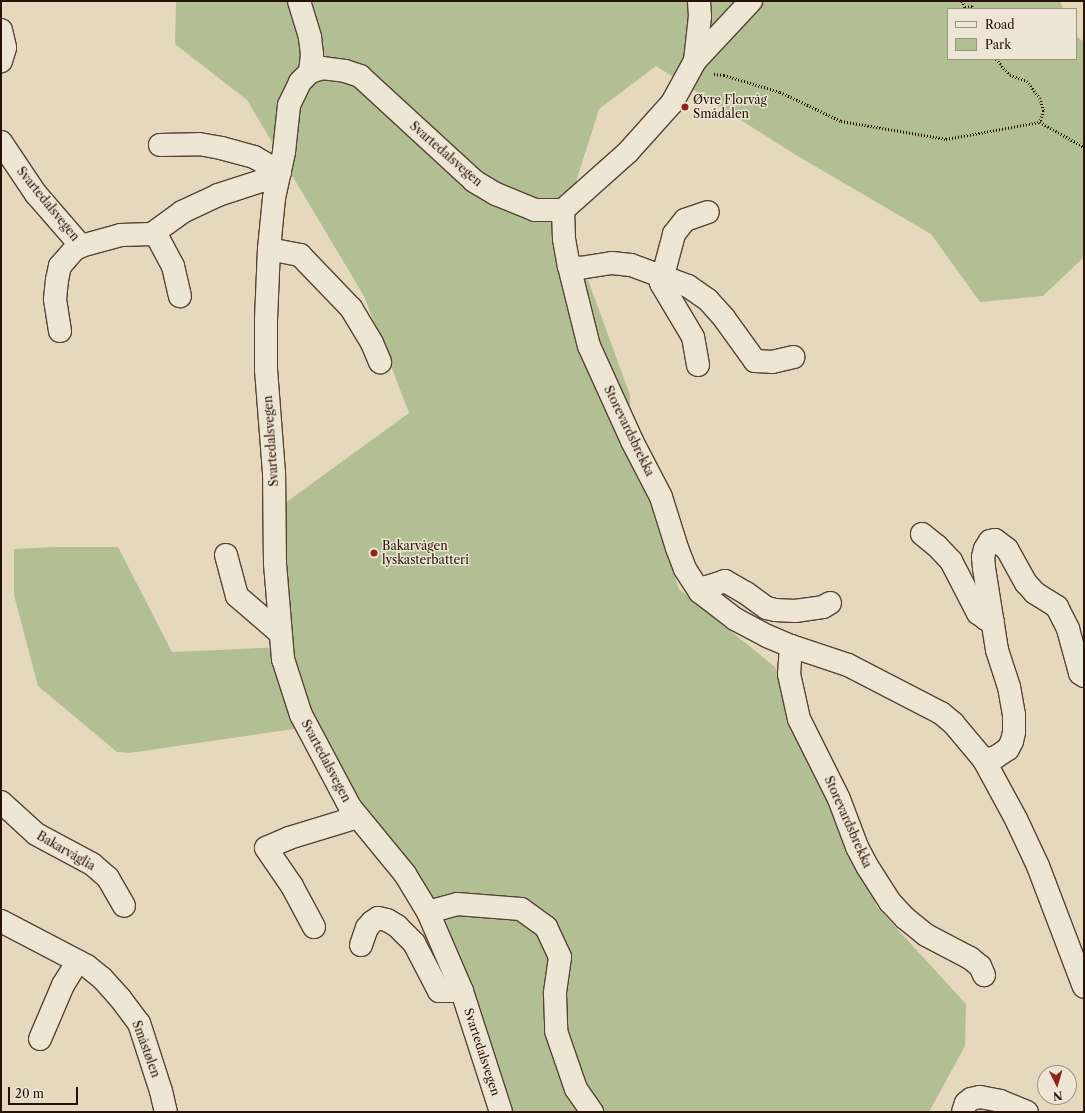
<!DOCTYPE html>
<meta charset="utf-8">
<style>
body{margin:0}
#map{position:relative;width:1085px;height:1113px;overflow:hidden;background:#e5d8bd;font-family:"Libre Caslon Text",serif}
div>[style]{position:absolute}
.green>*{inset:0;background:#b2bf93}
.path>*{height:2.5px;margin-top:-1.25px;transform-origin:0;background:repeating-linear-gradient(90deg,#281106 0 1px,transparent 0 3px)}
.roads{filter:drop-shadow(1px 0 #574334) drop-shadow(-1px 0 #574334) drop-shadow(0 1px #574334) drop-shadow(0 -1px #574334)}
.minor>*{height:22px;margin:-11px;padding:0 11px;transform-origin:11px;border-radius:11px;background:#eee6d4}
.dots>*{width:11px;height:11px;translate:-50% -50%;box-sizing:border-box;border:2px solid #eee6d4;border-radius:50%}
span{translate:-50% -50%;white-space:nowrap;text-align:center;line-height:1.15;-webkit-text-stroke:3px #eee6d4;paint-order:stroke}
.poi-label{font-size:12px;color:#281106}
.left{translate:0 -50%;text-align:left}
.street-label{font-size:12px;color:#281106}
.frame{position:absolute;inset:0;border:2px solid #281106;pointer-events:none}
.legend{position:absolute;left:947px;top:8px;width:130px;height:52px;box-sizing:border-box;background:#eee6d4;border:1px solid #9f9182;margin:0;padding:5px 7px;list-style:none;font-size:12px;color:#281106}
.legend li{display:flex;align-items:center;gap:8px;height:20px}
.legend b{width:20px;border:1px solid #9f9182}
.north{position:absolute;left:1037px;top:1065px;width:40px;height:40px;box-sizing:border-box;background:#eee6d4;border:1px solid #9f9182;border-radius:50%;rotate:175deg;font-size:11px;font-weight:700;line-height:16px;text-align:center;color:#281106}
.north::after{content:'';display:block;margin:auto;width:14px;height:18px;background:#8f2418;clip-path:polygon(50% 0,100% 100%,50% 72%,0 100%)}
.scale{position:absolute;left:8px;top:1087px;width:70px;height:18px;box-sizing:border-box;border:2px solid #281106;border-top:0;padding-left:5px;font-size:12px;line-height:14px;white-space:nowrap;color:#281106;-webkit-text-stroke:3px #eee6d4;paint-order:stroke}
</style>
<div id="map">
<div class="green">
<div style="clip-path:polygon(176px 1px,1060px 1px,1063px 9px,948px 9px,948px 59px,1076px 59px,1076px 36px,1084px 42px,1084px 257px,1043px 296px,980px 302px,931px 234px,796px 155px,656px 66px,599px 109px,565px 217px,630px 395px,630px 444px,679px 589px,775px 667px,877px 907px,966px 1004px,965px 1046px,929px 1112px,499px 1112px,437px 939px,300px 728px,129px 753px,117px 752px,38px 686px,14px 595px,14px 549px,54px 547px,118px 547px,172px 652px,284px 647px,281px 506px,409px 413px,364px 296px,247px 100px,175px 44px)"></div>
</div>
<div class="path">
<div style="left:962px;top:1px;width:7px;rotate:63deg"></div>
<div style="left:965px;top:7px;width:7px;rotate:-8deg"></div>
<div style="left:972px;top:6px;width:3px;rotate:72deg"></div>
<div style="left:996px;top:59px;width:21px;rotate:49deg"></div>
<div style="left:1010px;top:75px;width:18px;rotate:19deg"></div>
<div style="left:1027px;top:81px;width:21px;rotate:53deg"></div>
<div style="left:1040px;top:98px;width:14px;rotate:73deg"></div>
<div style="left:1044px;top:111px;width:12px;rotate:110deg"></div>
<div style="left:714px;top:74px;width:10px;rotate:6deg"></div>
<div style="left:724px;top:75px;width:59px;rotate:16.9deg"></div>
<div style="left:780px;top:92px;width:68px;rotate:25.4deg"></div>
<div style="left:841px;top:121px;width:107px;rotate:9.7deg"></div>
<div style="left:946px;top:139px;width:96px;rotate:-10.3deg"></div>
<div style="left:1040px;top:122px;width:51px;rotate:29.6deg"></div>
</div>
<div class="roads">
<div class="minor">
<div style="left:299px;top:1px;width:39px;rotate:73deg"></div>
<div style="left:310px;top:38px;width:17px;rotate:83deg"></div>
<div style="left:312px;top:55px;width:17px;rotate:97deg"></div>
<div style="left:1px;top:30px;width:18px;rotate:77deg"></div>
<div style="left:5px;top:48px;width:14px;rotate:107deg"></div>
<div style="left:695px;top:61px;width:82px;rotate:-47deg"></div>
<div style="left:1px;top:142px;width:63px;rotate:56.1deg"></div>
<div style="left:36px;top:194px;width:69px;rotate:49.1deg"></div>
<div style="left:81px;top:246px;width:41px;rotate:-15.4deg"></div>
<div style="left:121px;top:235px;width:31px;rotate:-2deg"></div>
<div style="left:152px;top:234px;width:7px;rotate:34deg"></div>
<div style="left:158px;top:238px;width:32px;rotate:62deg"></div>
<div style="left:173px;top:266px;width:31px;rotate:77deg"></div>
<div style="left:160px;top:145px;width:39px;rotate:-1deg"></div>
<div style="left:199px;top:144px;width:22px;rotate:10deg"></div>
<div style="left:221px;top:148px;width:34px;rotate:15deg"></div>
<div style="left:254px;top:157px;width:30px;rotate:30deg"></div>
<div style="left:563px;top:210px;width:29px;rotate:88deg"></div>
<div style="left:564px;top:239px;width:27px;rotate:80deg"></div>
<div style="left:569px;top:266px;width:82px;rotate:76deg"></div>
<div style="left:589px;top:346px;width:104px;rotate:65.6deg"></div>
<div style="left:632px;top:441px;width:63px;rotate:62.6deg"></div>
<div style="left:661px;top:497px;width:53px;rotate:72.6deg"></div>
<div style="left:677px;top:548px;width:22px;rotate:69deg"></div>
<div style="left:685px;top:569px;width:27px;rotate:57deg"></div>
<div style="left:700px;top:592px;width:44px;rotate:37.6deg"></div>
<div style="left:735px;top:619px;width:36px;rotate:28deg"></div>
<div style="left:767px;top:636px;width:26px;rotate:23deg"></div>
<div style="left:791px;top:646px;width:60px;rotate:18.4deg"></div>
<div style="left:848px;top:665px;width:105px;rotate:27.3deg"></div>
<div style="left:941px;top:713px;width:16px;rotate:40deg"></div>
<div style="left:953px;top:723px;width:48px;rotate:50deg"></div>
<div style="left:984px;top:760px;width:67px;rotate:61.5deg"></div>
<div style="left:1016px;top:819px;width:52px;rotate:64.9deg"></div>
<div style="left:1038px;top:866px;width:129px;rotate:69.2deg"></div>
<div style="left:152px;top:234px;width:37px;rotate:-36deg"></div>
<div style="left:182px;top:212px;width:40px;rotate:-25deg"></div>
<div style="left:218px;top:195px;width:45px;rotate:-18deg"></div>
<div style="left:261px;top:181px;width:21px;rotate:-25deg"></div>
<div style="left:269px;top:249px;width:32px;rotate:11deg"></div>
<div style="left:300px;top:255px;width:74px;rotate:46.1deg"></div>
<div style="left:351px;top:308px;width:41px;rotate:59deg"></div>
<div style="left:372px;top:343px;width:21px;rotate:67deg"></div>
<div style="left:569px;top:266px;width:11px;rotate:10deg"></div>
<div style="left:580px;top:268px;width:32px;rotate:-9deg"></div>
<div style="left:612px;top:263px;width:19px;rotate:6deg"></div>
<div style="left:631px;top:265px;width:61px;rotate:20.2deg"></div>
<div style="left:688px;top:286px;width:24px;rotate:35deg"></div>
<div style="left:708px;top:300px;width:24px;rotate:48deg"></div>
<div style="left:724px;top:318px;width:53px;rotate:54.2deg"></div>
<div style="left:755px;top:361px;width:17px;rotate:3deg"></div>
<div style="left:772px;top:362px;width:22px;rotate:-13deg"></div>
<div style="left:60px;top:331px;width:32px;rotate:-99deg"></div>
<div style="left:55px;top:299px;width:19px;rotate:-84deg"></div>
<div style="left:57px;top:280px;width:14px;rotate:-78deg"></div>
<div style="left:60px;top:266px;width:21px;rotate:-49deg"></div>
<div style="left:74px;top:250px;width:8px;rotate:-30deg"></div>
<div style="left:698px;top:365px;width:28px;rotate:-100deg"></div>
<div style="left:693px;top:337px;width:63px;rotate:-120.7deg"></div>
<div style="left:661px;top:283px;width:51px;rotate:-75.1deg"></div>
<div style="left:674px;top:234px;width:18px;rotate:-52deg"></div>
<div style="left:685px;top:220px;width:24px;rotate:-19deg"></div>
<div style="left:922px;top:534px;width:19px;rotate:39deg"></div>
<div style="left:937px;top:546px;width:21px;rotate:47deg"></div>
<div style="left:951px;top:561px;width:59px;rotate:62.6deg"></div>
<div style="left:978px;top:613px;width:10px;rotate:37deg"></div>
<div style="left:986px;top:619px;width:7px;rotate:16deg"></div>
<div style="left:226px;top:555px;width:42px;rotate:75deg"></div>
<div style="left:237px;top:596px;width:57px;rotate:40.7deg"></div>
<div style="left:700px;top:592px;width:9px;rotate:-36deg"></div>
<div style="left:707px;top:587px;width:19px;rotate:-18deg"></div>
<div style="left:725px;top:581px;width:24px;rotate:30deg"></div>
<div style="left:746px;top:593px;width:26px;rotate:36deg"></div>
<div style="left:767px;top:608px;width:8px;rotate:14deg"></div>
<div style="left:775px;top:610px;width:20px;rotate:3deg"></div>
<div style="left:795px;top:611px;width:28px;rotate:-8deg"></div>
<div style="left:823px;top:607px;width:8px;rotate:-30deg"></div>
<div style="left:791px;top:646px;width:28px;rotate:94deg"></div>
<div style="left:789px;top:674px;width:46px;rotate:77.5deg"></div>
<div style="left:799px;top:719px;width:89px;rotate:63.4deg"></div>
<div style="left:839px;top:799px;width:51px;rotate:69.4deg"></div>
<div style="left:857px;top:847px;width:21px;rotate:62deg"></div>
<div style="left:867px;top:866px;width:43px;rotate:57.4deg"></div>
<div style="left:890px;top:902px;width:22px;rotate:47deg"></div>
<div style="left:905px;top:918px;width:27px;rotate:39deg"></div>
<div style="left:926px;top:935px;width:50px;rotate:27.6deg"></div>
<div style="left:970px;top:958px;width:13px;rotate:39deg"></div>
<div style="left:980px;top:966px;width:10px;rotate:66deg"></div>
<div style="left:984px;top:760px;width:12px;rotate:-14deg"></div>
<div style="left:996px;top:757px;width:14px;rotate:-34deg"></div>
<div style="left:1008px;top:749px;width:9px;rotate:-63deg"></div>
<div style="left:1012px;top:741px;width:9px;rotate:-77deg"></div>
<div style="left:1014px;top:732px;width:17px;rotate:-90deg"></div>
<div style="left:1014px;top:715px;width:28px;rotate:-100deg"></div>
<div style="left:1009px;top:687px;width:39px;rotate:-108deg"></div>
<div style="left:997px;top:650px;width:83px;rotate:-99deg"></div>
<div style="left:984px;top:568px;width:11px;rotate:-95deg"></div>
<div style="left:983px;top:557px;width:8px;rotate:-76deg"></div>
<div style="left:985px;top:549px;width:9px;rotate:-58deg"></div>
<div style="left:990px;top:541px;width:5px;rotate:-11deg"></div>
<div style="left:995px;top:540px;width:15px;rotate:37deg"></div>
<div style="left:1007px;top:549px;width:39px;rotate:61deg"></div>
<div style="left:1026px;top:583px;width:13px;rotate:48deg"></div>
<div style="left:1035px;top:593px;width:26px;rotate:32deg"></div>
<div style="left:1057px;top:607px;width:25px;rotate:63deg"></div>
<div style="left:1068px;top:629px;width:46px;rotate:74.7deg"></div>
<div style="left:1080px;top:673px;width:5px;rotate:37deg"></div>
<div style="left:1px;top:802px;width:47px;rotate:42.4deg"></div>
<div style="left:36px;top:834px;width:64px;rotate:28.2deg"></div>
<div style="left:92px;top:864px;width:21px;rotate:41deg"></div>
<div style="left:108px;top:878px;width:32px;rotate:60deg"></div>
<div style="left:428px;top:912px;width:30px;rotate:-15deg"></div>
<div style="left:457px;top:904px;width:64px;rotate:4.5deg"></div>
<div style="left:521px;top:909px;width:31px;rotate:36deg"></div>
<div style="left:546px;top:927px;width:33px;rotate:65deg"></div>
<div style="left:560px;top:957px;width:37px;rotate:98deg"></div>
<div style="left:555px;top:994px;width:37px;rotate:88deg"></div>
<div style="left:556px;top:1031px;width:61px;rotate:71deg"></div>
<div style="left:576px;top:1089px;width:28px;rotate:55deg"></div>
<div style="left:1px;top:921px;width:97px;rotate:27.6deg"></div>
<div style="left:87px;top:966px;width:19px;rotate:39deg"></div>
<div style="left:102px;top:978px;width:27px;rotate:48deg"></div>
<div style="left:120px;top:998px;width:31px;rotate:53deg"></div>
<div style="left:139px;top:1023px;width:71px;rotate:72.1deg"></div>
<div style="left:161px;top:1091px;width:22px;rotate:77deg"></div>
<div style="left:314px;top:927px;width:47px;rotate:-118.2deg"></div>
<div style="left:292px;top:886px;width:46px;rotate:-124.4deg"></div>
<div style="left:266px;top:848px;width:25px;rotate:-23deg"></div>
<div style="left:289px;top:838px;width:72px;rotate:-16.9deg"></div>
<div style="left:361px;top:945px;width:18px;rotate:-71deg"></div>
<div style="left:367px;top:928px;width:8px;rotate:-50deg"></div>
<div style="left:372px;top:922px;width:7px;rotate:-34deg"></div>
<div style="left:378px;top:918px;width:9px;rotate:13deg"></div>
<div style="left:387px;top:920px;width:12px;rotate:31deg"></div>
<div style="left:397px;top:926px;width:24px;rotate:45deg"></div>
<div style="left:414px;top:943px;width:54px;rotate:62.5deg"></div>
<div style="left:439px;top:991px;width:23px"></div>
<div style="left:40px;top:1039px;width:59px;rotate:-66.9deg"></div>
<div style="left:63px;top:985px;width:28px;rotate:-58deg"></div>
<div style="left:501px;top:1112px;width:127px;rotate:-107.9deg"></div>
<div style="left:462px;top:991px;width:86px;rotate:-113.3deg"></div>
<div style="left:428px;top:912px;width:44px;rotate:-121.2deg"></div>
<div style="left:405px;top:874px;width:87px;rotate:-129.4deg"></div>
<div style="left:350px;top:807px;width:104px;rotate:-118deg"></div>
<div style="left:301px;top:715px;width:59px;rotate:-107.8deg"></div>
<div style="left:283px;top:659px;width:95px;rotate:-94.8deg"></div>
<div style="left:275px;top:564px;width:91px;rotate:-90.6deg"></div>
<div style="left:274px;top:473px;width:103px;rotate:-94.4deg"></div>
<div style="left:266px;top:370px;width:50px;rotate:-90deg"></div>
<div style="left:266px;top:320px;width:71px;rotate:-87.6deg"></div>
<div style="left:269px;top:249px;width:51px;rotate:-84.4deg"></div>
<div style="left:274px;top:198px;width:47px;rotate:-77.7deg"></div>
<div style="left:284px;top:152px;width:47px;rotate:-83.9deg"></div>
<div style="left:289px;top:105px;width:25px;rotate:-64deg"></div>
<div style="left:300px;top:82px;width:14px;rotate:-45deg"></div>
<div style="left:310px;top:72px;width:13px;rotate:-18deg"></div>
<div style="left:322px;top:68px;width:23px;rotate:7deg"></div>
<div style="left:345px;top:71px;width:16px;rotate:18deg"></div>
<div style="left:360px;top:76px;width:155px;rotate:42.6deg"></div>
<div style="left:474px;top:181px;width:26px;rotate:31deg"></div>
<div style="left:496px;top:194px;width:42px;rotate:22.3deg"></div>
<div style="left:535px;top:210px;width:28px"></div>
<div style="left:563px;top:210px;width:87px;rotate:-41.7deg"></div>
<div style="left:628px;top:152px;width:66px;rotate:-48.1deg"></div>
<div style="left:672px;top:103px;width:48px;rotate:-61.3deg"></div>
<div style="left:695px;top:61px;width:45px;rotate:-83.7deg"></div>
<div style="left:700px;top:16px;width:15px;rotate:-94deg"></div>
<div style="left:963px;top:1112px;width:9px;rotate:-72deg"></div>
<div style="left:966px;top:1103px;width:6px;rotate:-39deg"></div>
<div style="left:971px;top:1099px;width:9px;rotate:-13deg"></div>
<div style="left:980px;top:1097px;width:20px;rotate:11deg"></div>
<div style="left:1000px;top:1101px;width:29px;rotate:22deg"></div>
</div>
</div>
<div class="dots">
<div style="left:685px;top:107px;background:#8f2418"></div>
<div style="left:374px;top:553px;background:#8f2418"></div>
</div>
<div class="poi-label">
<span class="left" style="left:693px;top:107px">Øvre Florvåg<br>Smådalen</span>
<span class="left" style="left:382px;top:553px">Bakarvågen<br>lyskasterbatteri</span>
</div>
<div class="street-label">
<span style="left:446px;top:154px;rotate:41deg">Svartedalsvegen</span>
<span style="left:48px;top:204px;rotate:51deg">Svartedalsvegen</span>
<span style="left:629px;top:431px;rotate:64deg">Storevardsbrekka</span>
<span style="left:271px;top:441px;rotate:-94deg">Svartedalsvegen</span>
<span style="left:326px;top:761px;rotate:62deg">Svartedalsvegen</span>
<span style="left:848px;top:822px;rotate:66deg">Storevardsbrekka</span>
<span style="left:66px;top:851px;rotate:30deg">Bakarvåglia</span>
<span style="left:146px;top:1049px;rotate:70deg">Småstølen</span>
<span style="left:482px;top:1052px;rotate:72deg">Svartedalsvegen</span>
</div>
<div class="frame"></div>
<ul class="legend">
<li><b style="height:5px;background:#eee6d4"></b>Road</li>
<li><b style="height:11px;background:#b2bf93"></b>Park</li>
</ul>
<div class="north">N</div>
<div class="scale">20 m</div>
</div>
